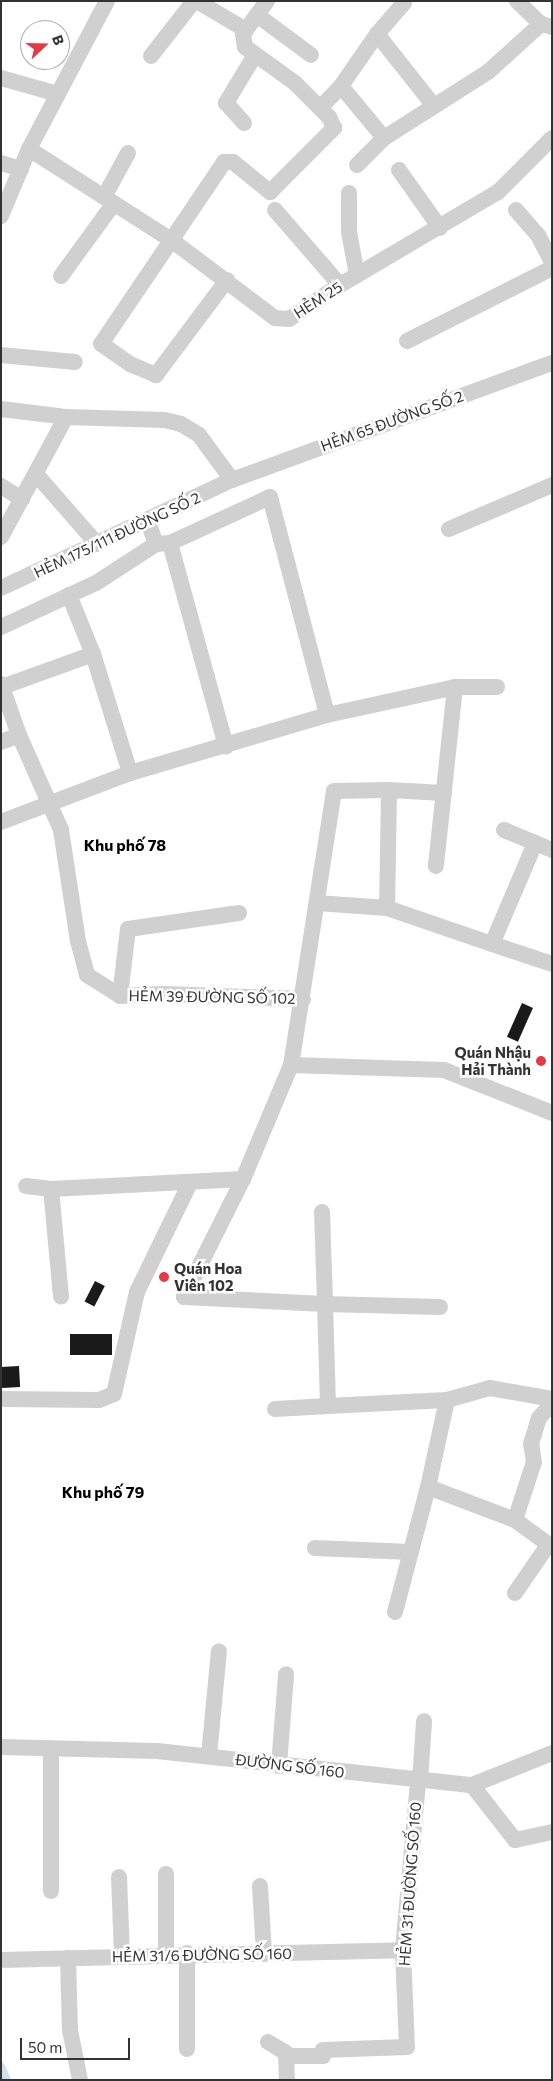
<!DOCTYPE html>
<meta charset="utf-8">
<style>
body{margin:0}
#map{position:relative;width:553px;height:2081px;overflow:hidden;background:#fff;font-family:Commissioner,sans-serif}
div>[style]{position:absolute}
.water>*{inset:0;background:#cfe2ee}
.building>*{inset:0;background:#1a1a1a;transform-origin:0 0}
.minor>*{height:16px;margin:-8px;padding:0 8px;transform-origin:8px;border-radius:8px;background:#d0d0d0}
.dots>*{width:14px;height:14px;translate:-50% -50%;box-sizing:border-box;border:2px solid #fff;border-radius:50%}
span{translate:-50% -50%;white-space:nowrap;text-align:center;line-height:1.15;-webkit-text-stroke:5px #fff;paint-order:stroke}
.street-label{font-size:15px;color:#333}
.poi-label{font-size:15px;color:#333;font-weight:700}
.right{translate:-100% -50%;text-align:right}
.left{translate:0 -50%;text-align:left}
.neighbourhood-label{font-size:16px;color:#000;font-weight:700}
.frame{position:absolute;inset:0;border:2px solid #333;pointer-events:none}
.north{position:absolute;left:20px;top:20px;width:50px;height:50px;box-sizing:border-box;background:#fff;border:1px solid #adadad;border-radius:50%;rotate:69deg;font-size:14px;font-weight:700;line-height:20px;text-align:center;color:#333}
.north::after{content:'';display:block;margin:auto;width:18px;height:22px;background:#e63946;clip-path:polygon(50% 0,100% 100%,50% 72%,0 100%)}
.scale{position:absolute;left:20px;top:2038px;width:110px;height:22px;box-sizing:border-box;border:2px solid #333;border-top:0;padding-left:6px;font-size:15px;line-height:18px;white-space:nowrap;color:#333;-webkit-text-stroke:4px #fff;paint-order:stroke}
</style>
<div id="map">
<div class="water">
<div style="clip-path:polygon(1px 2061px,5px 2065px,11px 2080px,1px 2080px)"></div>
</div>
<div class="building">
<div style="left:522px;top:1003px;width:12px;height:37px;rotate:24deg"></div>
<div style="left:95px;top:1281px;width:11px;height:23px;rotate:27deg"></div>
<div style="left:112px;top:1334px;width:21px;height:42px;rotate:90deg"></div>
<div style="left:19px;top:1366px;width:21px;height:18px;rotate:87deg"></div>
</div>
<div class="minor">
<div style="left:197px;top:1px;width:57px;rotate:30.6deg"></div>
<div style="left:517px;top:1px;width:33px;rotate:44deg"></div>
<div style="left:541px;top:24px;width:11px;rotate:15deg"></div>
<div style="left:257px;top:15px;width:67px;rotate:36.5deg"></div>
<div style="left:377px;top:34px;width:92px;rotate:51.6deg"></div>
<div style="left:151px;top:56px;width:70px;rotate:-52deg"></div>
<div style="left:1px;top:78px;width:59px;rotate:15.7deg"></div>
<div style="left:320px;top:108px;width:30px;rotate:-46deg"></div>
<div style="left:244px;top:123px;width:27px;rotate:-132deg"></div>
<div style="left:226px;top:103px;width:56px;rotate:-58.9deg"></div>
<div style="left:384px;top:138px;width:67px;rotate:-129.6deg"></div>
<div style="left:341px;top:86px;width:63px;rotate:-55.3deg"></div>
<div style="left:377px;top:34px;width:41px;rotate:-48.9deg"></div>
<div style="left:29px;top:149px;width:167px;rotate:32.6deg"></div>
<div style="left:170px;top:239px;width:131px;rotate:37deg"></div>
<div style="left:275px;top:318px;width:14px;rotate:4deg"></div>
<div style="left:289px;top:319px;width:61px;rotate:-33.7deg"></div>
<div style="left:340px;top:285px;width:183px;rotate:-30.5deg"></div>
<div style="left:498px;top:192px;width:76px;rotate:-45deg"></div>
<div style="left:1px;top:163px;width:21px;rotate:17deg"></div>
<div style="left:357px;top:165px;width:38px;rotate:-45deg"></div>
<div style="left:384px;top:138px;width:123px;rotate:-32.4deg"></div>
<div style="left:488px;top:72px;width:72px;rotate:-42.2deg"></div>
<div style="left:399px;top:170px;width:71px;rotate:54.7deg"></div>
<div style="left:349px;top:193px;width:39px;rotate:90deg"></div>
<div style="left:349px;top:232px;width:44px;rotate:79.5deg"></div>
<div style="left:104px;top:197px;width:50px;rotate:-61.4deg"></div>
<div style="left:275px;top:210px;width:99px;rotate:49.1deg"></div>
<div style="left:516px;top:210px;width:33px;rotate:49deg"></div>
<div style="left:538px;top:235px;width:30px;rotate:63deg"></div>
<div style="left:1px;top:216px;width:73px;rotate:-67.3deg"></div>
<div style="left:29px;top:149px;width:167px;rotate:-62.2deg"></div>
<div style="left:61px;top:276px;width:90px;rotate:-54deg"></div>
<div style="left:227px;top:280px;width:119px;rotate:126.8deg"></div>
<div style="left:156px;top:375px;width:28px;rotate:-157deg"></div>
<div style="left:130px;top:364px;width:35px;rotate:-145deg"></div>
<div style="left:101px;top:344px;width:220px;rotate:-55.9deg"></div>
<div style="left:224px;top:162px;width:9px"></div>
<div style="left:233px;top:162px;width:48px;rotate:39deg"></div>
<div style="left:270px;top:192px;width:91px;rotate:-45deg"></div>
<div style="left:334px;top:128px;width:12px;rotate:-114deg"></div>
<div style="left:329px;top:117px;width:48px;rotate:-135deg"></div>
<div style="left:295px;top:83px;width:62px;rotate:-144.2deg"></div>
<div style="left:245px;top:47px;width:13px;rotate:-99deg"></div>
<div style="left:243px;top:34px;width:41px;rotate:-54deg"></div>
<div style="left:407px;top:341px;width:162px;rotate:-26.7deg"></div>
<div style="left:1px;top:355px;width:74px;rotate:5.4deg"></div>
<div style="left:1px;top:409px;width:65px;rotate:7deg"></div>
<div style="left:66px;top:417px;width:99px;rotate:1.7deg"></div>
<div style="left:165px;top:420px;width:16px;rotate:14deg"></div>
<div style="left:181px;top:424px;width:21px;rotate:31deg"></div>
<div style="left:199px;top:435px;width:56px;rotate:53.7deg"></div>
<div style="left:36px;top:474px;width:93px;rotate:48.9deg"></div>
<div style="left:1px;top:486px;width:25px;rotate:32deg"></div>
<div style="left:449px;top:529px;width:112px;rotate:-23.1deg"></div>
<div style="left:1px;top:537px;width:136px;rotate:-61.6deg"></div>
<div style="left:170px;top:543px;width:211px;rotate:74.6deg"></div>
<div style="left:156px;top:544px;width:14px;rotate:-4deg"></div>
<div style="left:170px;top:543px;width:110px;rotate:-24.7deg"></div>
<div style="left:270px;top:497px;width:225px;rotate:75.3deg"></div>
<div style="left:1px;top:588px;width:255px;rotate:-25.1deg"></div>
<div style="left:232px;top:480px;width:341px;rotate:-20.1deg"></div>
<div style="left:69px;top:595px;width:64px;rotate:67.9deg"></div>
<div style="left:93px;top:654px;width:125px;rotate:72.7deg"></div>
<div style="left:1px;top:627px;width:105px;rotate:-24.9deg"></div>
<div style="left:96px;top:583px;width:72px;rotate:-33deg"></div>
<div style="left:156px;top:544px;width:23px;rotate:-110deg"></div>
<div style="left:1px;top:684px;width:54px;rotate:70.6deg"></div>
<div style="left:19px;top:735px;width:104px;rotate:66.1deg"></div>
<div style="left:61px;top:830px;width:112px;rotate:81.3deg"></div>
<div style="left:78px;top:941px;width:35px;rotate:75deg"></div>
<div style="left:87px;top:975px;width:39px;rotate:32deg"></div>
<div style="left:2px;top:687px;width:97px;rotate:-19.9deg"></div>
<div style="left:455px;top:687px;width:42px"></div>
<div style="left:1px;top:742px;width:19px;rotate:-21deg"></div>
<div style="left:389px;top:790px;width:55px;rotate:179deg"></div>
<div style="left:334px;top:791px;width:277px;rotate:98.9deg"></div>
<div style="left:291px;top:1065px;width:124px;rotate:112.8deg"></div>
<div style="left:243px;top:1179px;width:132px;rotate:116.6deg"></div>
<div style="left:184px;top:1297px;width:141px;rotate:2.8deg"></div>
<div style="left:325px;top:1304px;width:102px;rotate:88.3deg"></div>
<div style="left:328px;top:1406px;width:119px;rotate:-2.9deg"></div>
<div style="left:447px;top:1400px;width:89px;rotate:102.3deg"></div>
<div style="left:428px;top:1487px;width:93px;rotate:20.8deg"></div>
<div style="left:515px;top:1520px;width:46px;rotate:36.1deg"></div>
<div style="left:1px;top:822px;width:138px;rotate:-20.8deg"></div>
<div style="left:130px;top:773px;width:205px;rotate:-16.4deg"></div>
<div style="left:327px;top:715px;width:131px;rotate:-12.3deg"></div>
<div style="left:455px;top:687px;width:180px;rotate:96.1deg"></div>
<div style="left:504px;top:830px;width:52px;rotate:22.6deg"></div>
<div style="left:317px;top:903px;width:70px;rotate:4.1deg"></div>
<div style="left:387px;top:908px;width:118px;rotate:-89deg"></div>
<div style="left:389px;top:790px;width:55px;rotate:3.1deg"></div>
<div style="left:387px;top:908px;width:111px;rotate:18.9deg"></div>
<div style="left:492px;top:944px;width:110px;rotate:-66.9deg"></div>
<div style="left:239px;top:913px;width:112px;rotate:171.8deg"></div>
<div style="left:128px;top:929px;width:67px;rotate:96.8deg"></div>
<div style="left:120px;top:996px;width:44px;rotate:-2.6deg"></div>
<div style="left:164px;top:994px;width:139px;rotate:2.1deg"></div>
<div style="left:492px;top:944px;width:63px;rotate:18.4deg"></div>
<div style="left:291px;top:1065px;width:153px;rotate:1.9deg"></div>
<div style="left:444px;top:1070px;width:116px;rotate:21.7deg"></div>
<div style="left:26px;top:1186px;width:25px;rotate:7deg"></div>
<div style="left:51px;top:1189px;width:192px;rotate:-3deg"></div>
<div style="left:51px;top:1189px;width:108px;rotate:84.7deg"></div>
<div style="left:322px;top:1212px;width:92px;rotate:88.1deg"></div>
<div style="left:325px;top:1304px;width:115px;rotate:1.5deg"></div>
<div style="left:1px;top:1399px;width:98px;rotate:0.6deg"></div>
<div style="left:99px;top:1400px;width:16px;rotate:-22deg"></div>
<div style="left:114px;top:1394px;width:105px;rotate:-77.3deg"></div>
<div style="left:137px;top:1292px;width:121px;rotate:-64.1deg"></div>
<div style="left:447px;top:1400px;width:45px;rotate:-15.6deg"></div>
<div style="left:490px;top:1388px;width:63px;rotate:10.1deg"></div>
<div style="left:275px;top:1409px;width:53px;rotate:-3.2deg"></div>
<div style="left:515px;top:1520px;width:61px;rotate:-71.9deg"></div>
<div style="left:534px;top:1462px;width:18px;rotate:-99deg"></div>
<div style="left:531px;top:1444px;width:27px;rotate:-73deg"></div>
<div style="left:539px;top:1418px;width:20px;rotate:-49deg"></div>
<div style="left:315px;top:1548px;width:96px;rotate:2.4deg"></div>
<div style="left:515px;top:1593px;width:58px;rotate:-55.5deg"></div>
<div style="left:395px;top:1612px;width:129px;rotate:-75.2deg"></div>
<div style="left:1px;top:1747px;width:156px;rotate:1.5deg"></div>
<div style="left:157px;top:1751px;width:317px;rotate:6.2deg"></div>
<div style="left:472px;top:1785px;width:70px;rotate:52deg"></div>
<div style="left:515px;top:1840px;width:38px;rotate:-12deg"></div>
<div style="left:51px;top:1748px;width:143px;rotate:90deg"></div>
<div style="left:209px;top:1756px;width:105px;rotate:-84.6deg"></div>
<div style="left:279px;top:1766px;width:92px;rotate:-85.6deg"></div>
<div style="left:420px;top:1782px;width:61px;rotate:-86.2deg"></div>
<div style="left:472px;top:1785px;width:86px;rotate:-21.8deg"></div>
<div style="left:166px;top:1874px;width:79px;rotate:90deg"></div>
<div style="left:119px;top:1877px;width:79px;rotate:87.8deg"></div>
<div style="left:260px;top:1886px;width:68px;rotate:86.6deg"></div>
<div style="left:68px;top:1958px;width:72px;rotate:88.4deg"></div>
<div style="left:70px;top:2030px;width:51px;rotate:78.7deg"></div>
<div style="left:1px;top:1960px;width:402px;rotate:-1.4deg"></div>
<div style="left:268px;top:2042px;width:21px;rotate:31deg"></div>
<div style="left:286px;top:2053px;width:27px;rotate:88deg"></div>
<div style="left:187px;top:2049px;width:96px;rotate:-90deg"></div>
<div style="left:287px;top:2056px;width:36px"></div>
<div style="left:323px;top:2056px;width:6px;rotate:-90deg"></div>
<div style="left:323px;top:2050px;width:84px;rotate:-2deg"></div>
<div style="left:407px;top:2047px;width:97px;rotate:-92.4deg"></div>
<div style="left:403px;top:1950px;width:169px;rotate:-84.9deg"></div>
</div>
<div class="dots">
<div style="left:541px;top:1061px;background:#e63946"></div>
<div style="left:164px;top:1277px;background:#e63946"></div>
</div>
<div class="street-label">
<span style="left:318px;top:300px;rotate:-33deg">HẺM 25</span>
<span style="left:392px;top:421px;rotate:-20deg">HẺM 65 ĐƯỜNG SỐ 2</span>
<span style="left:117px;top:535px;rotate:-25deg">HẺM 175/111 ĐƯỜNG SỐ 2</span>
<span style="left:212px;top:997px;rotate:1deg">HẺM 39 ĐƯỜNG SỐ 102</span>
<span style="left:290px;top:1766px;rotate:7deg">ĐƯỜNG SỐ 160</span>
<span style="left:410px;top:1884px;rotate:-86deg">HẺM 31 ĐƯỜNG SỐ 160</span>
<span style="left:202px;top:1955px;rotate:-1deg">HẺM 31/6 ĐƯỜNG SỐ 160</span>
</div>
<div class="poi-label">
<span class="right" style="left:531px;top:1061px">Quán Nhậu<br>Hải Thành</span>
<span class="left" style="left:174px;top:1277px">Quán Hoa<br>Viên 102</span>
</div>
<div class="neighbourhood-label">
<span style="left:125px;top:845px">Khu phố 78</span>
<span style="left:103px;top:1492px">Khu phố 79</span>
</div>
<div class="frame"></div>
<div class="north">B</div>
<div class="scale">50 m</div>
</div>
